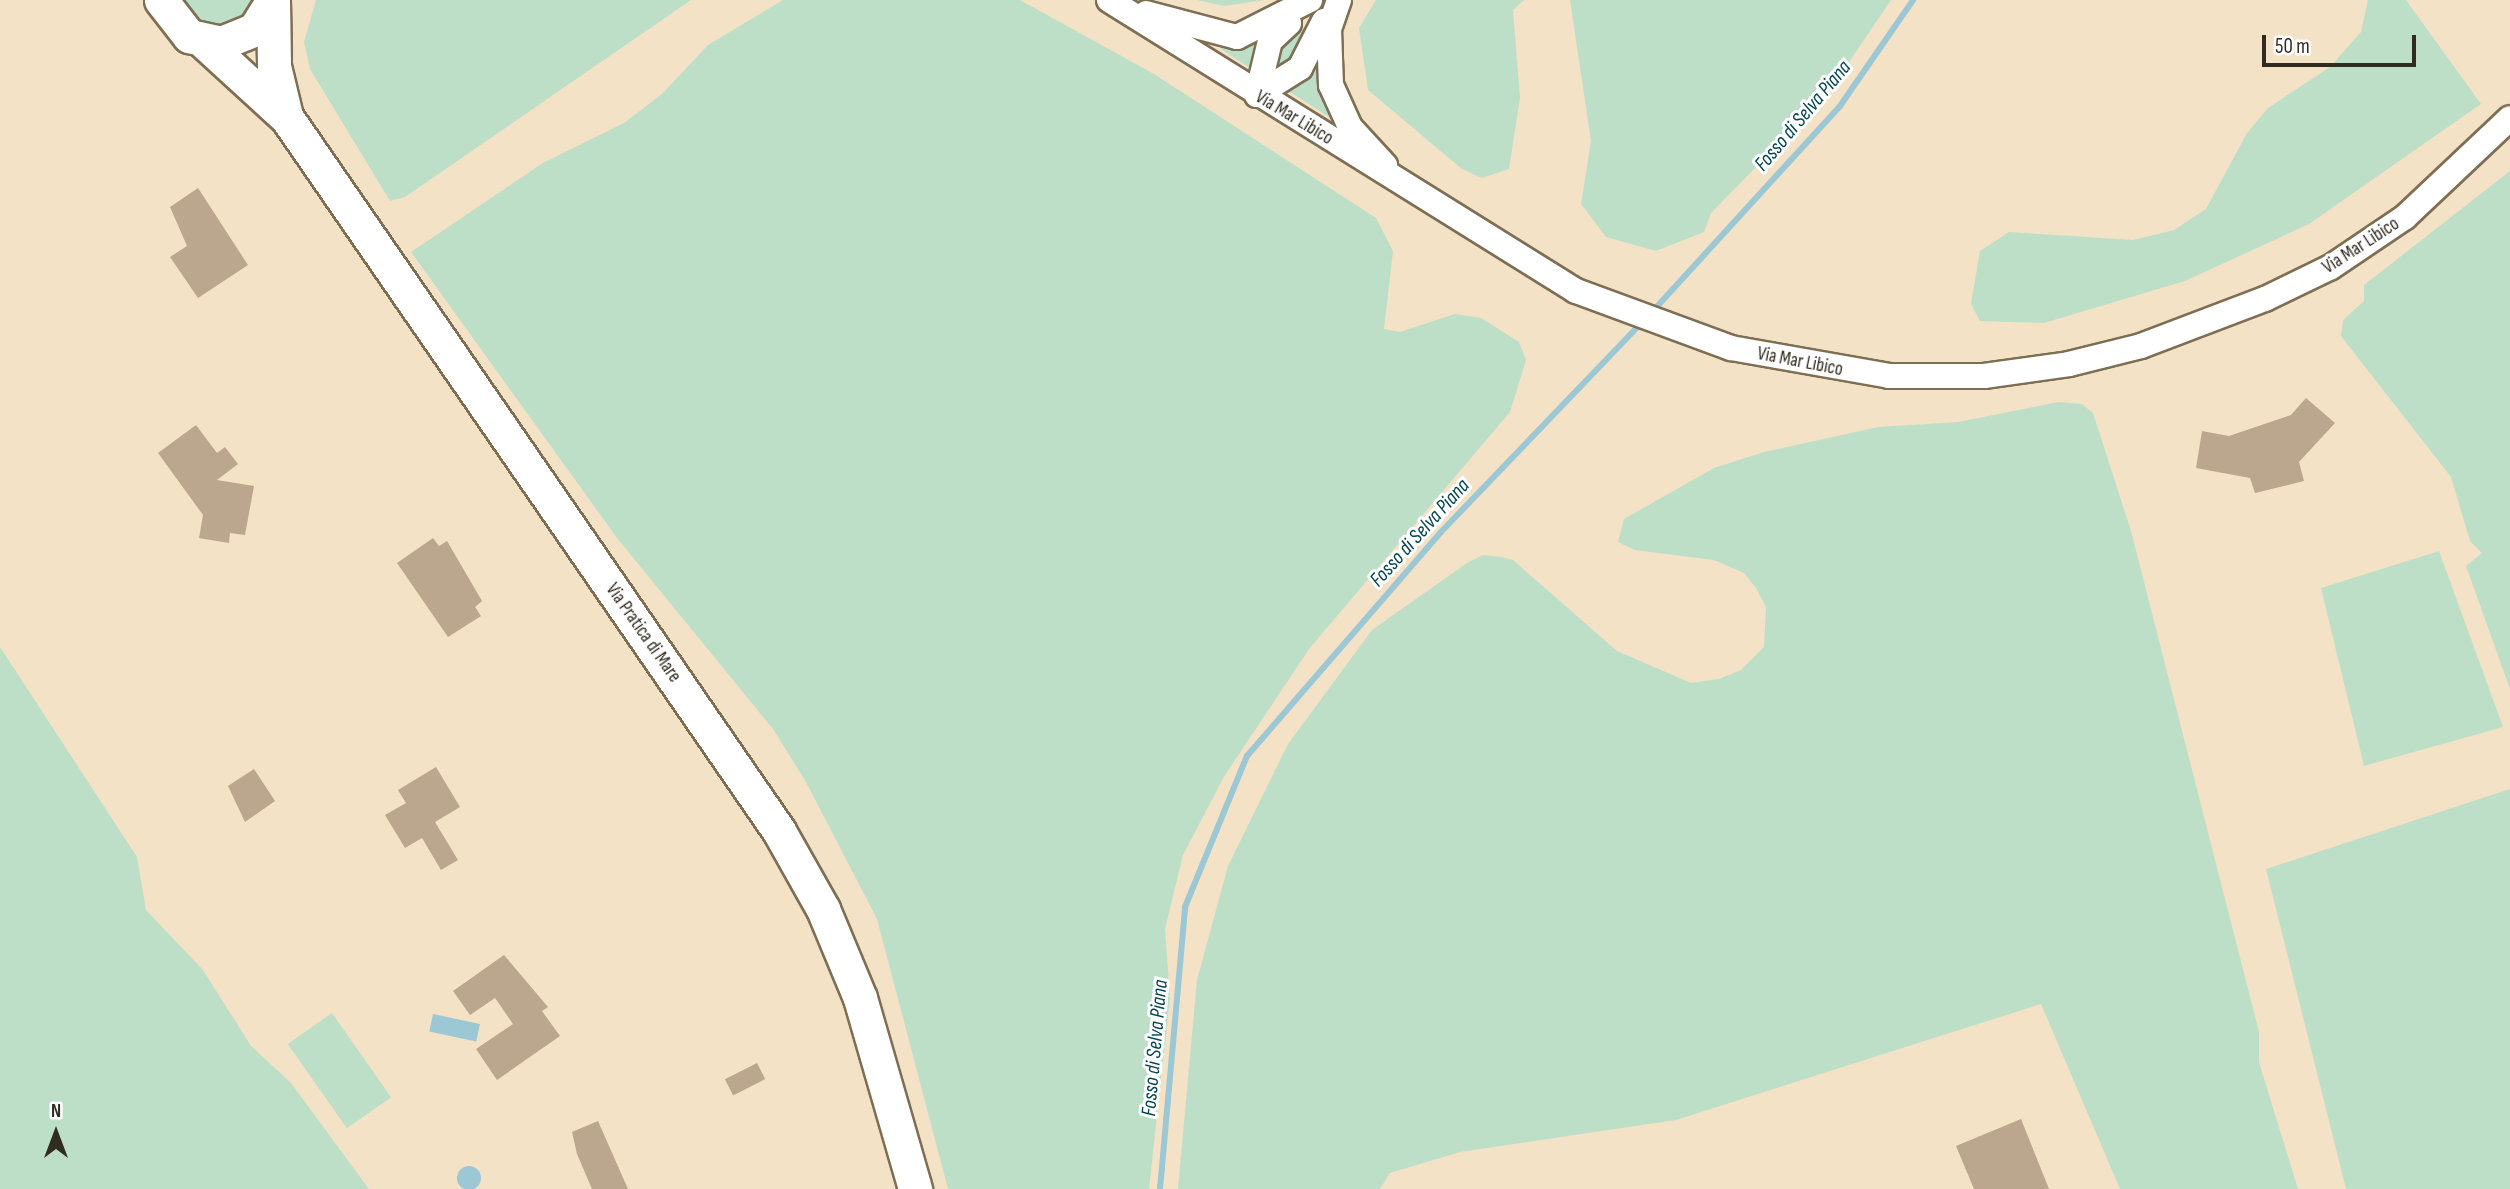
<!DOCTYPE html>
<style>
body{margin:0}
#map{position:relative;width:2510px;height:1189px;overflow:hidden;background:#f3e2c6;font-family:"Sofia Sans Condensed",sans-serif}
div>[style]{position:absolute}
.green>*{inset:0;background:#bddfc7;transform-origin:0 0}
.water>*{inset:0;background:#9cc7d4;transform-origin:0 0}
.round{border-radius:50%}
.stream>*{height:6px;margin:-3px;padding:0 3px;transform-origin:3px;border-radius:3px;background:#9cc7d4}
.building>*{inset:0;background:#bba78e;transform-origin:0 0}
.roads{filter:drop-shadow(2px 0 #7d6e54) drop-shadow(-2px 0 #7d6e54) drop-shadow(0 2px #7d6e54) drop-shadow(0 -2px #7d6e54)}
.street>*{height:24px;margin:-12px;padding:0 12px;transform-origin:12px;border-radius:12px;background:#fff}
.secondary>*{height:33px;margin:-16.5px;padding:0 16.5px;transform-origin:16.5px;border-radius:16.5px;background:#fff}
span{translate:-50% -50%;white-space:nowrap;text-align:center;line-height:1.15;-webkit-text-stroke:6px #fff;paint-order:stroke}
.street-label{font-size:19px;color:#312b20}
.water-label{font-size:21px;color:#044654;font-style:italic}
.north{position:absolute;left:21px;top:1098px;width:70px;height:70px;-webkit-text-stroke:5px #fff;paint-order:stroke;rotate:0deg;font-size:19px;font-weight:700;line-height:28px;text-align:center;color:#312b20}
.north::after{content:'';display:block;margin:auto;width:24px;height:32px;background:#312b20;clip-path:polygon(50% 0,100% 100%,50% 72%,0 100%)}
.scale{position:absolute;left:2262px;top:35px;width:154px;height:32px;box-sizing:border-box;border:4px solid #312b20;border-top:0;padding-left:9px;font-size:21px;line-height:24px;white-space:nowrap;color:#312b20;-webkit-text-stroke:5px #fff;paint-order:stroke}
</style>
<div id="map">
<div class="green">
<div style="clip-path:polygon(176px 0,258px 0,242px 19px,224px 26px,199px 23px)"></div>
<div style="clip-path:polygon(316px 0,691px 0,405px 197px,390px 201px,310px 69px,304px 42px)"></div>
<div style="clip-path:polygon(783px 0,1020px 0,1154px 74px,1376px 218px,1393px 251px,1384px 329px,1400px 332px,1455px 314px,1481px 318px,1519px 342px,1526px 360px,1510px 412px,1309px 649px,1225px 775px,1183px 855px,1165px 929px,1170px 998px,1149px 1189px,948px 1189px,877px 919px,806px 782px,773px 729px,617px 538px,411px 252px,543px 163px,624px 123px,662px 94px,708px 45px)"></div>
<div style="clip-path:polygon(1197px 0,1264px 0,1224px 6px)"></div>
<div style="clip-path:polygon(1376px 0,1524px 0,1513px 10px,1520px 98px,1509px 169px,1482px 178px,1462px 169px,1368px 90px,1359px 28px)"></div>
<div style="clip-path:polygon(1570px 0,1891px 0,1826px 96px,1711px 213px,1704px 232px,1656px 251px,1606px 237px,1581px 204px,1591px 141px)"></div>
<div style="clip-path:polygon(2368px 0,2406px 0,2481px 104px,2309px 224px,2185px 281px,2044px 323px,1980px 321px,1971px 304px,1980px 251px,2009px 232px,2133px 240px,2174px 230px,2206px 209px,2247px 133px,2268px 108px,2330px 67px,2361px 32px)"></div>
<div style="clip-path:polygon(1320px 15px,1284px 70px,1270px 69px,1278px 49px)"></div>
<div style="clip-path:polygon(1258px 43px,1251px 69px,1221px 49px,1222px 45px)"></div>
<div style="clip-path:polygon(1320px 58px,1334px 120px,1285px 89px)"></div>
<div style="clip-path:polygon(2510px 171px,2510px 689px,2466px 566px,2482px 553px,2470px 541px,2451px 477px,2341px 336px,2343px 320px,2364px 301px,2364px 285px)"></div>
<div style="clip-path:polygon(2059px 402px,2082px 404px,2093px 413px,2131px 531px,2259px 1032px,2259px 1062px,2298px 1189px,2120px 1189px,2041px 1004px,1676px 1120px,1460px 1152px,1390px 1173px,1380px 1189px,1178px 1189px,1197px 980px,1228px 866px,1288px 744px,1372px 630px,1467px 563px,1483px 555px,1501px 557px,1513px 560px,1617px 651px,1691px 683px,1719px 679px,1741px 670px,1764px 647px,1766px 607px,1756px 588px,1744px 573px,1714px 560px,1635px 550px,1618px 542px,1624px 519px,1714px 468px,1764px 452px,1878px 427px,1958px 422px)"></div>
<div style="clip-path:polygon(2439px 551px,2503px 727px,2364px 766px,2321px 588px)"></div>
<div style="clip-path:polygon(0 647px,137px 857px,146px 910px,203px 970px,251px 1046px,291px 1083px,369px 1189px,0 1189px)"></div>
<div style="clip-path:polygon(2510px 789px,2510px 1189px,2346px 1189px,2266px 869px)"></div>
<div style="left:332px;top:1013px;width:103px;height:54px;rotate:55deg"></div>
</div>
<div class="water">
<div style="left:433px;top:1014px;width:48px;height:18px;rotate:12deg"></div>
<div class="round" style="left:457px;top:1166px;width:24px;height:24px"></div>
</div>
<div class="stream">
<div style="left:1652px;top:312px;width:279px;rotate:-47.6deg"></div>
<div style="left:1840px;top:106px;width:129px;rotate:-55.4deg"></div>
<div style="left:1160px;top:1189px;width:283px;rotate:-84.9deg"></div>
<div style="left:1185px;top:907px;width:163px;rotate:-67.7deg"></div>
<div style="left:1247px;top:756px;width:295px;rotate:-49.1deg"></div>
<div style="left:1440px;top:533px;width:292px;rotate:-46.2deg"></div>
</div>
<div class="building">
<div style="clip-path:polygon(198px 188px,248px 265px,198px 298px,170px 257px,187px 246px,170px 207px)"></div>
<div style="clip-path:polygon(2306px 398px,2335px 423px,2299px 462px,2304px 481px,2255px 493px,2250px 478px,2196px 468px,2202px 431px,2229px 436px,2291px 415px)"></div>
<div style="clip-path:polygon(196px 425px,217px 453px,225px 447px,238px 464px,217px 480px,254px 486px,245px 535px,230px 533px,229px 543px,199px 538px,203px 515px,158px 453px)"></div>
<div style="clip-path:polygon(433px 538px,439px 546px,447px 541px,482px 601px,475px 607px,481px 616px,448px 637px,397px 563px)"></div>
<div style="clip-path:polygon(436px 767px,460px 807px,435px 822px,458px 860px,441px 870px,422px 838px,405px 848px,385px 815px,406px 803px,398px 790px)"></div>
<div style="clip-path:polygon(254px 769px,275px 801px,245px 822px,228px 786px)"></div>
<div style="clip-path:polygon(504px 955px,548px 1007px,542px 1011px,560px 1036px,497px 1080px,476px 1049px,513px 1024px,495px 998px,470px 1015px,453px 991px)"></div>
<div style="left:757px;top:1063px;width:18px;height:36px;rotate:63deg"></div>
<div style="clip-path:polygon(2021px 1119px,2049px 1189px,1974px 1189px,1956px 1146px)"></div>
<div style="clip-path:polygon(598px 1121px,628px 1189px,592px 1189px,577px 1154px,572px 1132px)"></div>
</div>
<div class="roads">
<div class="street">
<div style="left:1109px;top:0;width:550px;rotate:31.93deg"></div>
<div style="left:1576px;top:291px;width:165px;rotate:20.2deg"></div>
<div style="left:1731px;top:348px;width:160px;rotate:10deg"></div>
<div style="left:1889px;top:376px;width:95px"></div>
<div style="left:1984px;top:376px;width:86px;rotate:-8deg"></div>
<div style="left:2069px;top:364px;width:74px;rotate:-14deg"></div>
<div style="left:2141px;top:346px;width:133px;rotate:-20.8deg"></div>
<div style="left:2265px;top:299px;width:73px;rotate:-25.9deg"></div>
<div style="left:2331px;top:267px;width:89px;rotate:-34deg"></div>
<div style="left:2405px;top:217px;width:144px;rotate:-43.3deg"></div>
<div style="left:1339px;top:0;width:31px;rotate:109deg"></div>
<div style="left:1329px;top:29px;width:56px;rotate:88deg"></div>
<div style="left:1331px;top:85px;width:46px;rotate:65.7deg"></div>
<div style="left:1350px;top:127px;width:52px;rotate:47.4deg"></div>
<div style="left:1146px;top:13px;width:94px;rotate:14.8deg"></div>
<div style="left:1237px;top:37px;width:82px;rotate:-26.9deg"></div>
<div style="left:1257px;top:95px;width:51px;rotate:-32.1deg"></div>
<div style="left:1300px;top:68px;width:53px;rotate:-62.9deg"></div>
<div style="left:1257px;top:95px;width:56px;rotate:-76.5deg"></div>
<div style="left:1270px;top:41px;width:26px;rotate:-43deg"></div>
</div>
<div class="secondary">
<div style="left:161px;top:0;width:46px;rotate:52.1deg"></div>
<div style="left:189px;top:36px;width:33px;rotate:12deg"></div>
<div style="left:221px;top:43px;width:35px;rotate:-22deg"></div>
<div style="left:254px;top:30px;width:36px;rotate:-58deg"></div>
<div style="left:273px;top:0;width:66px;rotate:89.1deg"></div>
<div style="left:274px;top:66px;width:51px;rotate:76.5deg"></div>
<div style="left:204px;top:42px;width:113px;rotate:42.5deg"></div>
<div style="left:287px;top:118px;width:866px;rotate:55.39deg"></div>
<div style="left:779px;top:831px;width:90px;rotate:60.6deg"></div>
<div style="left:823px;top:909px;width:96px;rotate:67.4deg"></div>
<div style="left:860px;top:998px;width:199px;rotate:73.9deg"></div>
</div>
</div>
<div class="street-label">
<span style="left:1294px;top:118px;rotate:31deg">Via Mar Libico</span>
<span style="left:2361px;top:246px;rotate:-33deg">Via Mar Libico</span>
<span style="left:1800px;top:362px;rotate:11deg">Via Mar Libico</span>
<span style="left:643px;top:633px;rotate:55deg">Via Pratica di Mare</span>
</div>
<div class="water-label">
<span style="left:1803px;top:116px;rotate:-50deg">Fosso di Selva Piana</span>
<span style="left:1420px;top:533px;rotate:-48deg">Fosso di Selva Piana</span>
<span style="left:1155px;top:1048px;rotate:-85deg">Fosso di Selva Piana</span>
</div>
<div class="north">N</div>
<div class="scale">50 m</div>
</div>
